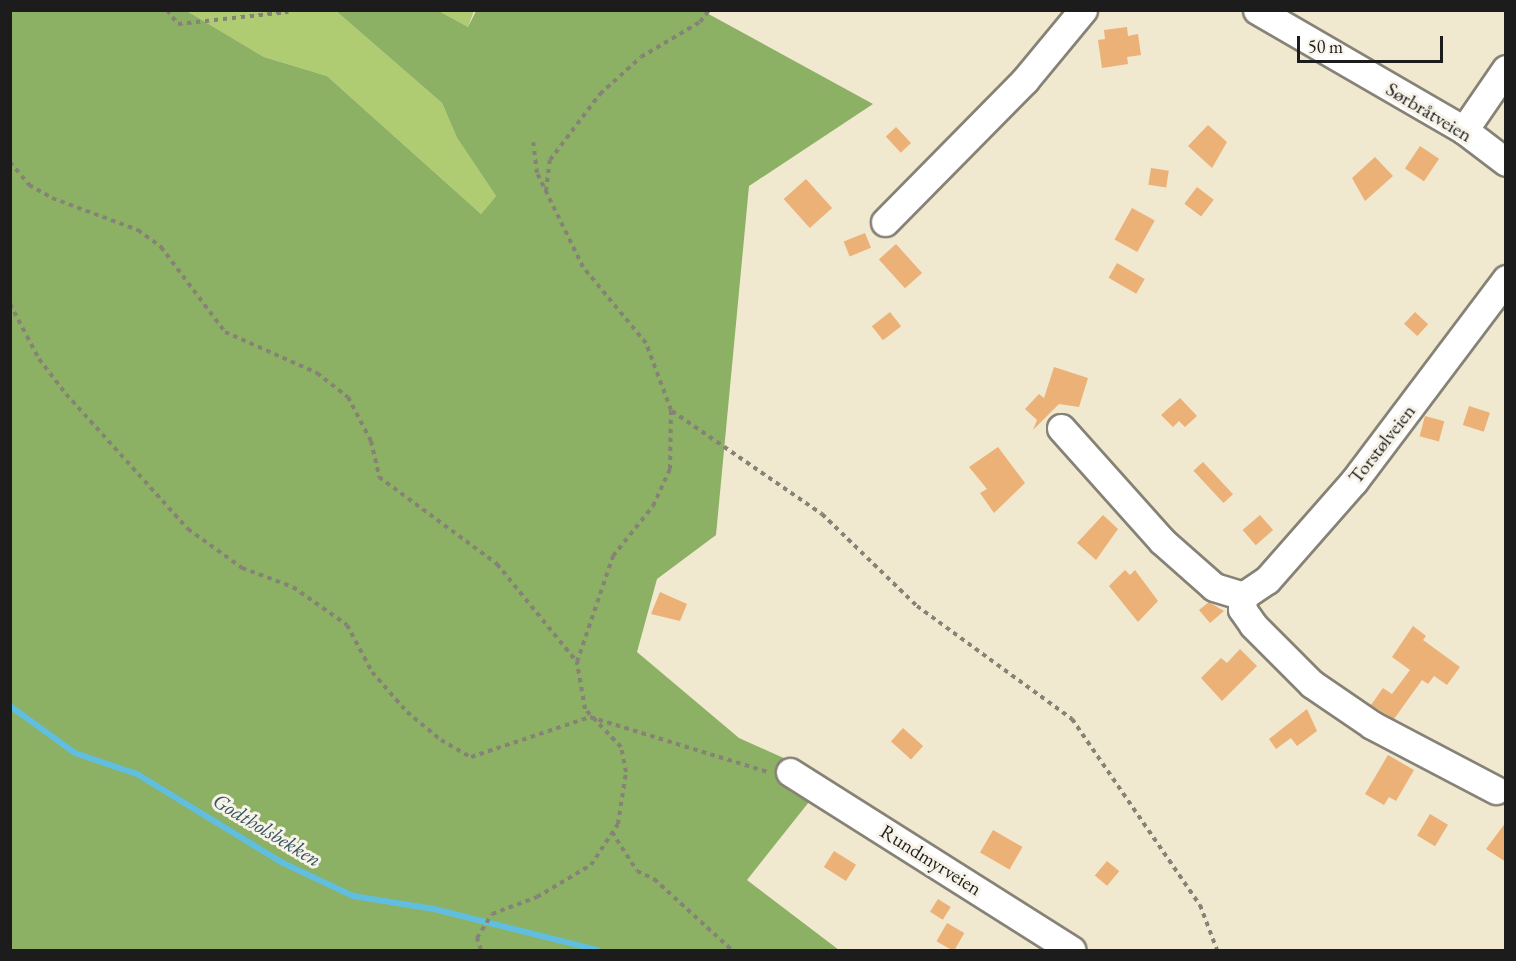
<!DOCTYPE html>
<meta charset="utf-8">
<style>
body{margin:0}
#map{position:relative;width:1516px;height:961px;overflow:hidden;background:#f1e8d0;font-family:"EB Garamond",serif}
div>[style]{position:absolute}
.green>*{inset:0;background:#b0cc72}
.forest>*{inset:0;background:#8cb064}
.stream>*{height:6px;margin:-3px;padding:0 3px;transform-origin:3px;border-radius:3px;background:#61bedf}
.building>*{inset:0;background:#ebb176;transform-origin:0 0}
.path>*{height:4px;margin-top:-2px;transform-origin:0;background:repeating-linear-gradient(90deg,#868276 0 4.5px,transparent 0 9px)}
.roads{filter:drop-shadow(2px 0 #868276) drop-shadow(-2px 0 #868276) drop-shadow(0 2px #868276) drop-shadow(0 -2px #868276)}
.minor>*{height:27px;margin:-13.5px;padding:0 13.5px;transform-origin:13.5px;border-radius:13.5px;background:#fff}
span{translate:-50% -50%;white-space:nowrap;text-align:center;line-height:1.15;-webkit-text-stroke:6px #f7f3e8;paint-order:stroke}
.street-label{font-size:20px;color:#1c1c1c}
.water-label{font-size:21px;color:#345560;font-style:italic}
.frame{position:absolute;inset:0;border:12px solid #1c1c1c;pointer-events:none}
.scale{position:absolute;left:1297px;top:36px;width:146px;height:27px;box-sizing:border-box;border:3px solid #1c1c1c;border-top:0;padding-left:8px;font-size:18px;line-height:21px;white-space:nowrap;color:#1c1c1c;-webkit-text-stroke:4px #f7f3e8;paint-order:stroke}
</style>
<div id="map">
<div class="green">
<div style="clip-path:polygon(187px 11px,336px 11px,442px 103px,457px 138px,496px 196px,481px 214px,327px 76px,264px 57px)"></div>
<div style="clip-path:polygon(439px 11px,474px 11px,468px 27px)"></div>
</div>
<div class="forest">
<div style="clip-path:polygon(10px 11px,187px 11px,264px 57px,327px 76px,481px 214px,496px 196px,457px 138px,442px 103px,336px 11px,439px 11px,468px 27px,476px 11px,703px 11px,873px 104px,749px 186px,716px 535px,657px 579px,637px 652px,739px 738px,828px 778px,747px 880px,839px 950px,11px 950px)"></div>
</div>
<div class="stream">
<div style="left:10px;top:706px;width:80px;rotate:35.9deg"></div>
<div style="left:75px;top:753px;width:65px;rotate:18.7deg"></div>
<div style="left:137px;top:774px;width:171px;rotate:31.4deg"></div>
<div style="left:283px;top:863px;width:77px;rotate:25.2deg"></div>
<div style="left:353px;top:896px;width:82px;rotate:9.1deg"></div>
<div style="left:434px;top:909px;width:168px;rotate:14.1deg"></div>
</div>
<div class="building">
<div style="clip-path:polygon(1127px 27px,1128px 36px,1138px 34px,1141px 55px,1127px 57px,1128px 64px,1102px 68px,1098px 40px,1105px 39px,1104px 30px)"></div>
<div style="clip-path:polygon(1208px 125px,1227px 142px,1212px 168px,1188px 146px)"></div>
<div style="left:896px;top:127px;width:22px;height:14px;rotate:47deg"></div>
<div style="left:1420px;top:146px;width:23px;height:27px;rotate:34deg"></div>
<div style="clip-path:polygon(1375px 157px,1393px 176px,1365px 201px,1352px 178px)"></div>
<div style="left:1151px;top:168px;width:18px;height:17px;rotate:9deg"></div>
<div style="left:806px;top:179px;width:39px;height:30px;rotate:48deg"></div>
<div style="left:1197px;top:187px;width:21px;height:21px;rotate:37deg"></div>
<div style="left:1132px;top:208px;width:26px;height:36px;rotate:29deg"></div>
<div style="left:865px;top:233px;width:16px;height:23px;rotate:68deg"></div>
<div style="left:896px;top:244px;width:39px;height:23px;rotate:48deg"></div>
<div style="left:1117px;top:263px;width:32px;height:17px;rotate:30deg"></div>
<div style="left:890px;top:312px;width:18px;height:23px;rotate:52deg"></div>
<div style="left:1415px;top:312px;width:18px;height:16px;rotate:43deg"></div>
<div style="clip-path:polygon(1054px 367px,1088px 378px,1079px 407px,1059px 404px,1033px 430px,1037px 420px,1025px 409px,1039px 394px,1044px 398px)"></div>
<div style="clip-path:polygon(1180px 398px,1197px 416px,1185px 427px,1179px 421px,1173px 427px,1161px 415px)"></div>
<div style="left:1469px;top:406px;width:22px;height:20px;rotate:18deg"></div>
<div style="left:1425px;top:416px;width:20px;height:21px;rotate:15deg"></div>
<div style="clip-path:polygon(998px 447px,1025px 483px,994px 513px,980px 493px,987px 489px,969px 467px)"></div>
<div style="left:1203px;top:462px;width:44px;height:13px;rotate:47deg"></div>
<div style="clip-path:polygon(1103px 515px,1118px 529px,1096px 560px,1077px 543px)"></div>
<div style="left:1260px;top:515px;width:20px;height:23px;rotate:49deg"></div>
<div style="clip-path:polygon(1125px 570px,1130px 575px,1135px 570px,1158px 601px,1138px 622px,1109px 586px)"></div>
<div style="clip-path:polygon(660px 592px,687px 604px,680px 621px,651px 614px)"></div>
<div style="clip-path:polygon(1209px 602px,1224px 611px,1210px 623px,1199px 610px)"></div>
<div style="clip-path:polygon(1413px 626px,1426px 636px,1423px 640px,1460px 667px,1447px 685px,1434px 676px,1428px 684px,1422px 680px,1394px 719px,1371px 705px,1383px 688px,1392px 694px,1410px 670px,1392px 657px)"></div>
<div style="clip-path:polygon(1240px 649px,1257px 666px,1222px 701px,1201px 678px,1221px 658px,1227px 663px)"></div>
<div style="clip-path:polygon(1307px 709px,1317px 731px,1297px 746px,1291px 738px,1276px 749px,1269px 739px)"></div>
<div style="left:903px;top:728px;width:27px;height:18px;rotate:42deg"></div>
<div style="clip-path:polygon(1388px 755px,1414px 770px,1396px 801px,1389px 797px,1384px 805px,1365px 794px)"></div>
<div style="left:1430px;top:814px;width:21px;height:25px;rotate:31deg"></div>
<div style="clip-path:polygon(1506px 822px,1506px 862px,1486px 849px)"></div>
<div style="left:993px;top:830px;width:34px;height:26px;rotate:30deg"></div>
<div style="left:834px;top:851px;width:26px;height:19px;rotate:32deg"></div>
<div style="left:1107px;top:861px;width:16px;height:19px;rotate:40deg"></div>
<div style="left:938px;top:899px;width:15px;height:15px;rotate:32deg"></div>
<div style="left:947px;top:923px;width:20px;height:21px;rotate:30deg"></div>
</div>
<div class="path">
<div style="left:167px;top:10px;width:18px;rotate:52deg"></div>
<div style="left:178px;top:24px;width:111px;rotate:-6.2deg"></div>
<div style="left:10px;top:162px;width:30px;rotate:50deg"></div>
<div style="left:29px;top:185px;width:26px;rotate:29deg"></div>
<div style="left:52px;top:198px;width:92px;rotate:20.4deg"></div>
<div style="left:138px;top:230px;width:29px;rotate:36deg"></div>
<div style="left:161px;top:247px;width:106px;rotate:53deg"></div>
<div style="left:225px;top:332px;width:101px;rotate:24deg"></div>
<div style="left:317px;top:373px;width:39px;rotate:38deg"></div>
<div style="left:348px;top:397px;width:50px;rotate:62.4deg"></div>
<div style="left:371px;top:441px;width:37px;rotate:77deg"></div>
<div style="left:379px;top:477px;width:147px;rotate:36.4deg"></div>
<div style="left:497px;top:564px;width:125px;rotate:50.8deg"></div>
<div style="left:546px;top:191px;width:31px;rotate:-83deg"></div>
<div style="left:550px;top:160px;width:83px;rotate:-52.9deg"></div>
<div style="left:600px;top:94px;width:55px;rotate:-42.1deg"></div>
<div style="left:641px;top:57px;width:69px;rotate:-30.7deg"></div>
<div style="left:700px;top:22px;width:15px;rotate:-53deg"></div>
<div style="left:10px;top:304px;width:62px;rotate:62.2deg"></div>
<div style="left:39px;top:359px;width:44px;rotate:52.4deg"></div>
<div style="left:66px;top:394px;width:182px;rotate:47.9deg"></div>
<div style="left:188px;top:529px;width:67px;rotate:35.8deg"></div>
<div style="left:242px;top:568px;width:54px;rotate:20.4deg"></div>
<div style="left:293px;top:587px;width:66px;rotate:35.1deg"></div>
<div style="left:347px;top:625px;width:53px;rotate:62deg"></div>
<div style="left:372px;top:672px;width:53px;rotate:48.8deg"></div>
<div style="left:407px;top:712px;width:44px;rotate:39.5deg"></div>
<div style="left:441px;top:740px;width:34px;rotate:30deg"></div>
<div style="left:471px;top:757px;width:126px;rotate:-18.6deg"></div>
<div style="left:590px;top:717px;width:186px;rotate:17.2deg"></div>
<div style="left:672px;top:411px;width:182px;rotate:34.5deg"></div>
<div style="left:822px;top:514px;width:132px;rotate:44.1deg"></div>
<div style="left:917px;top:606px;width:192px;rotate:36.1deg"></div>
<div style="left:1072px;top:719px;width:226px;rotate:55.5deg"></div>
<div style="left:1200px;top:905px;width:48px;rotate:69.3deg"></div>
<div style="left:612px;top:832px;width:46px;rotate:57.3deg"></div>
<div style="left:637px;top:871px;width:19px;rotate:25deg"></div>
<div style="left:654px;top:879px;width:105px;rotate:42.3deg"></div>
<div style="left:481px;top:950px;width:13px;rotate:-108deg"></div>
<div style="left:477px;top:938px;width:28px;rotate:-58deg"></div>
<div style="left:492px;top:914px;width:48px;rotate:-20.7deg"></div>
<div style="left:537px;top:897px;width:63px;rotate:-30.7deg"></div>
<div style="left:591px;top:865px;width:49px;rotate:-56.6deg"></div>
<div style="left:618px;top:824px;width:53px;rotate:-81.3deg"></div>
<div style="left:626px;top:772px;width:25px;rotate:-101deg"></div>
<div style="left:621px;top:747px;width:52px;rotate:-133.5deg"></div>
<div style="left:585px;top:709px;width:48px;rotate:-99.7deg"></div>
<div style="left:577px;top:662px;width:112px;rotate:-71.2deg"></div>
<div style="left:613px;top:556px;width:64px;rotate:-51.3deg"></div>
<div style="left:653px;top:506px;width:41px;rotate:-65.3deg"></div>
<div style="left:670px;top:469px;width:59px;rotate:-89deg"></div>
<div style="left:671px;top:410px;width:72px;rotate:-110.5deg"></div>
<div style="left:646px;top:343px;width:99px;rotate:-129.7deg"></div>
<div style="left:583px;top:267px;width:105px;rotate:-116.1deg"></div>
<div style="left:537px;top:173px;width:31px;rotate:-97deg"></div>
</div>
<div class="roads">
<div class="minor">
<div style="left:1257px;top:10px;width:239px;rotate:30.1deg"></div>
<div style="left:1464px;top:130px;width:53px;rotate:37.3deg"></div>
<div style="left:1464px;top:130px;width:74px;rotate:-55.5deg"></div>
<div style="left:885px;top:222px;width:199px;rotate:-45.4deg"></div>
<div style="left:1025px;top:80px;width:91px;rotate:-50.4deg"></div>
<div style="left:1061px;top:428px;width:152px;rotate:48.2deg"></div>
<div style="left:1162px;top:541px;width:69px;rotate:41.5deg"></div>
<div style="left:1214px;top:587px;width:30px;rotate:17deg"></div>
<div style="left:1243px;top:596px;width:29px;rotate:-34deg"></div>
<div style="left:1267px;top:580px;width:132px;rotate:-48.7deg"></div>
<div style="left:1354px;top:481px;width:253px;rotate:-53deg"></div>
<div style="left:1243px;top:596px;width:13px;rotate:94deg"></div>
<div style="left:1242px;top:609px;width:19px;rotate:55deg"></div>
<div style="left:1253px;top:625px;width:83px;rotate:45deg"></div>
<div style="left:1312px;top:684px;width:73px;rotate:34.3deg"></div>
<div style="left:1372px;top:725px;width:140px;rotate:27.7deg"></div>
<div style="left:790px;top:772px;width:333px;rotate:32.3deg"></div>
</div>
</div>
<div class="street-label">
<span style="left:1429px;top:112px;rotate:31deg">Sørbråtveien</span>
<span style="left:1382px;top:444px;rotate:-52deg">Torstølveien</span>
<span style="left:931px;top:860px;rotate:32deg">Rundmyrveien</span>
</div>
<div class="water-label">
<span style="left:267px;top:830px;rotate:31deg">Godtholsbekken</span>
</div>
<div class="frame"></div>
<div class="scale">50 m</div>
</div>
